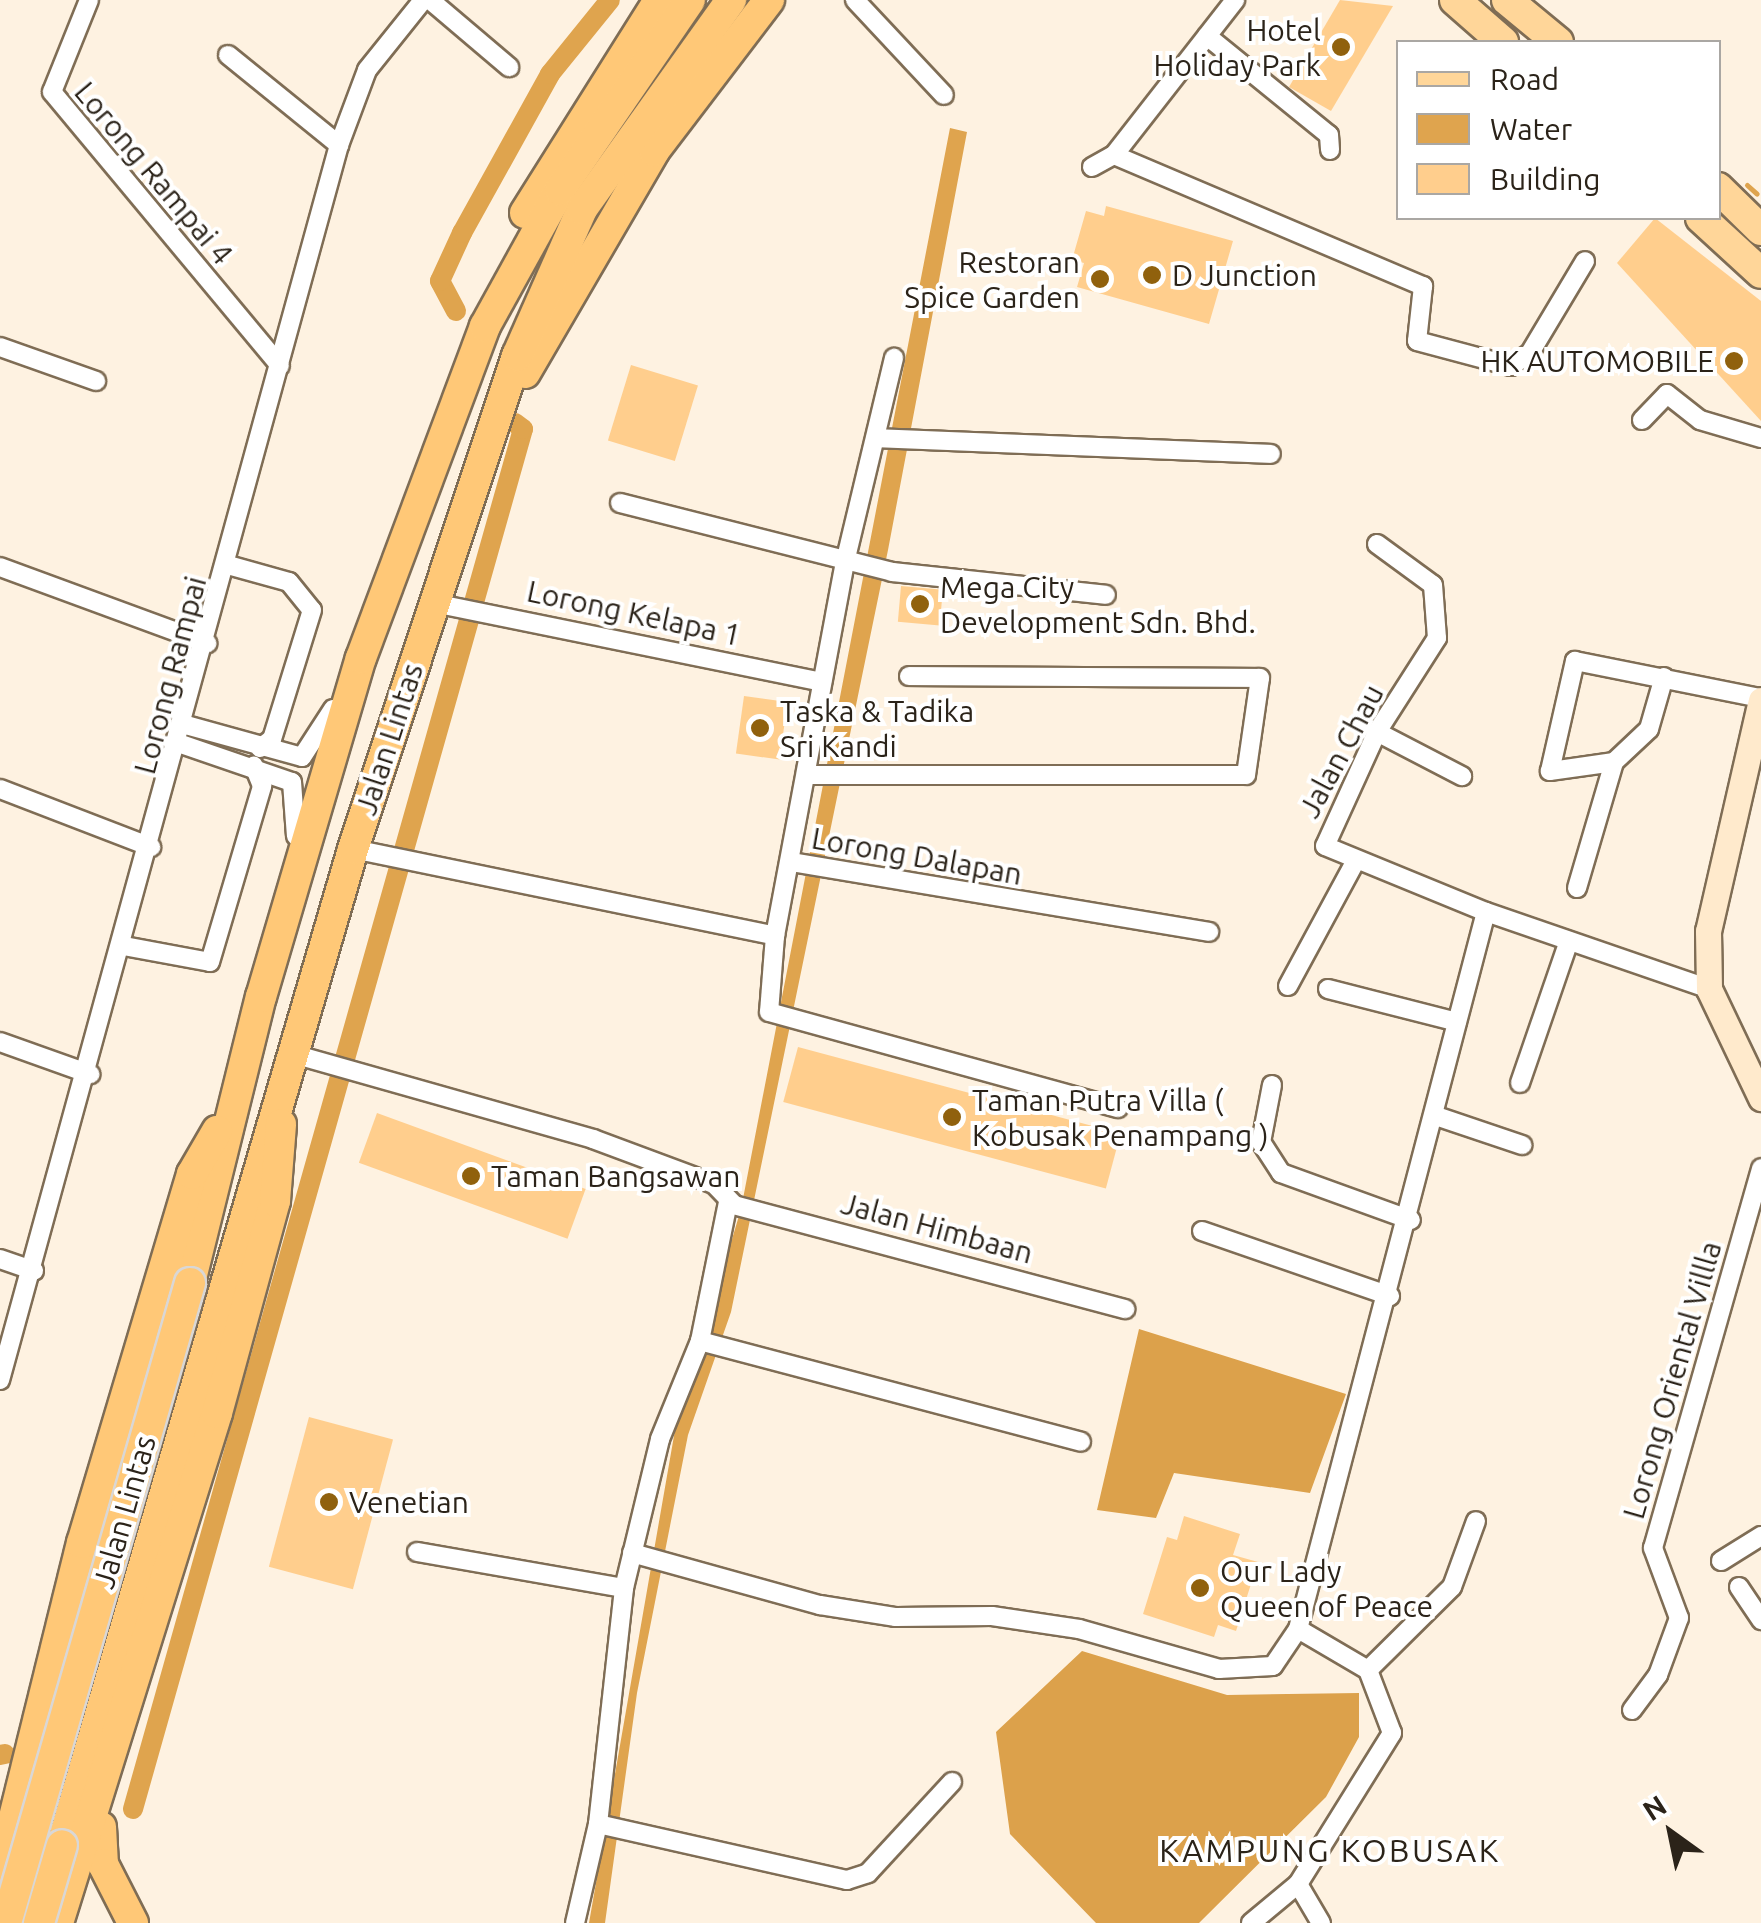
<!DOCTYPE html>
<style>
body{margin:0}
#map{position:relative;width:1761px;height:1923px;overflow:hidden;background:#fef2e1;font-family:Ubuntu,sans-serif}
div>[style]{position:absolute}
.forest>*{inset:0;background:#dca14b}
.water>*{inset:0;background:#dfa44e}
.stream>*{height:5px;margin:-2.5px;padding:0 2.5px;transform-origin:2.5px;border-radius:2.5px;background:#dfa44e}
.canal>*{height:20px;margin:-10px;padding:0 10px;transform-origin:10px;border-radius:10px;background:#dfa44e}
.building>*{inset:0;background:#ffce8d;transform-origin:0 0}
.roads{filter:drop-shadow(2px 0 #7f6d55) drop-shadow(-2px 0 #7f6d55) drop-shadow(0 2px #7f6d55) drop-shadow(0 -2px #7f6d55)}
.minor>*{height:18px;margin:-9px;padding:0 9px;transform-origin:9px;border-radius:9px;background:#fff}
.secondary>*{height:25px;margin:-12.5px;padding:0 12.5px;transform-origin:12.5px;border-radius:12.5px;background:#ffeacc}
.primary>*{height:30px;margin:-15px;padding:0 15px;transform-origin:15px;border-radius:15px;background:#ffd699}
.trunk>*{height:30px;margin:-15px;padding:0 15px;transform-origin:15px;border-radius:15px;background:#ffc877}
.bridges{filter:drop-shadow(2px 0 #d9d7d6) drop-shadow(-2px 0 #d9d7d6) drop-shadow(0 2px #d9d7d6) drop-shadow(0 -2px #d9d7d6)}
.trunk-bridge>*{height:30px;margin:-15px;padding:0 15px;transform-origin:15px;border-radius:15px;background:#ffc877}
.dots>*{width:28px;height:28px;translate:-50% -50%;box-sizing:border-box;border:5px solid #fff;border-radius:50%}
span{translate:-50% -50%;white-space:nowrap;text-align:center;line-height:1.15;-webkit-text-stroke:8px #fff;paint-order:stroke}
.poi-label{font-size:30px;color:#2b2319}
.right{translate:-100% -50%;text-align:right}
.left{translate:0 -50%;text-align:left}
.street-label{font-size:30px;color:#2b2319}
.neighbourhood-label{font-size:32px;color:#2b2319;letter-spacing:2.5px}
.legend{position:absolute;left:1396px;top:40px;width:325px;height:180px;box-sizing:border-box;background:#fff;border:2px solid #aaa7a3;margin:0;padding:12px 18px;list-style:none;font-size:30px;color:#2b2319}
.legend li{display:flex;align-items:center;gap:20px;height:50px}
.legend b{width:50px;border:2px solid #aaa7a3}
.north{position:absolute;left:1621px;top:1783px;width:100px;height:100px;-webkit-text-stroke:8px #fff;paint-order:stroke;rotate:327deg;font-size:28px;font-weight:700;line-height:40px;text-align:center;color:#2b2319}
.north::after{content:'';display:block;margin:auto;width:35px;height:45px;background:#2b2319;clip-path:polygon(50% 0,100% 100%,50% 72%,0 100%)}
</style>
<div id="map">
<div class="forest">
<div style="clip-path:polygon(1139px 1329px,1346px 1394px,1310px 1493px,1174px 1473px,1156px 1518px,1097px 1510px)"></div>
<div style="clip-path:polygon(1082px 1651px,1227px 1695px,1359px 1693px,1359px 1737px,1326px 1797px,1199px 1923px,1096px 1923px,1010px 1834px,996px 1732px)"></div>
</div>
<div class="water">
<div style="clip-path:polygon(950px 128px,967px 132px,888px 550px,731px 1312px,688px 1435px,637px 1693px,605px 1923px,589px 1923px,675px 1430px,741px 1209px)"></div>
</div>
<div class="stream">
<div style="left:1747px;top:185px;width:13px;rotate:42deg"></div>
</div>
<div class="canal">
<div style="left:456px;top:311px;width:34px;rotate:-118deg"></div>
<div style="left:440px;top:281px;width:53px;rotate:-65.4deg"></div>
<div style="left:462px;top:233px;width:182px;rotate:-61deg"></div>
<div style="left:550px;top:74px;width:95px;rotate:-51deg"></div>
<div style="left:0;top:1755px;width:5px;rotate:-11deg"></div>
<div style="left:133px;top:1809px;width:1434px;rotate:-74.22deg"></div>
<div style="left:523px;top:429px;width:10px;rotate:-143deg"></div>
</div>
<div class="building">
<div style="clip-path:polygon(1340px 0,1393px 6px,1331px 111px,1289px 87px)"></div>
<div style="clip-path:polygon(1106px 206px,1233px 241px,1209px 324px,1077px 287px,1084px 263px,1072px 260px,1086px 211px,1104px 216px)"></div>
<div style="clip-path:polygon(1655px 218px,1761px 301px,1761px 421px,1617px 263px)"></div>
<div style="left:631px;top:365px;width:70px;height:79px;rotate:17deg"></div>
<div style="left:901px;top:586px;width:42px;height:36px;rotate:5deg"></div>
<div style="left:744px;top:696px;width:44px;height:58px;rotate:8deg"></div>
<div style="left:798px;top:1047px;width:334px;height:57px;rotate:15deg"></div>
<div style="left:377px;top:1113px;width:222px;height:53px;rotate:20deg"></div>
<div style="left:309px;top:1417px;width:87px;height:155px;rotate:15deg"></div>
<div style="clip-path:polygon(1184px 1516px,1240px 1534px,1233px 1555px,1258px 1562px,1236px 1631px,1218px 1625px,1214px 1637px,1143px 1614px,1167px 1537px,1177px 1540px)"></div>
</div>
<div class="roads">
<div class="minor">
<div style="left:89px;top:0;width:99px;rotate:111.9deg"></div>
<div style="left:52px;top:92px;width:356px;rotate:50.2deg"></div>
<div style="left:430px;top:0;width:104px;rotate:40.3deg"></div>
<div style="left:855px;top:0;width:130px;rotate:46.9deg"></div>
<div style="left:1207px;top:36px;width:157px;rotate:39.1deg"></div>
<div style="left:1329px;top:135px;width:15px;rotate:86deg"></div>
<div style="left:228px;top:55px;width:143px;rotate:39deg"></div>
<div style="left:1114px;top:155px;width:336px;rotate:23deg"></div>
<div style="left:1423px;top:286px;width:55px;rotate:96.2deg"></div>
<div style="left:1417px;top:341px;width:97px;rotate:14.9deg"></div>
<div style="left:1511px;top:366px;width:23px;rotate:-34deg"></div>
<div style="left:1530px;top:353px;width:107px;rotate:-59.1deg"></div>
<div style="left:1092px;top:167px;width:25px;rotate:-29deg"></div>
<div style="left:1114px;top:155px;width:197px;rotate:-52deg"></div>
<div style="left:0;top:347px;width:102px;rotate:19.5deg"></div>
<div style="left:1642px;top:420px;width:36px;rotate:-46deg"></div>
<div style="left:1667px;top:394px;width:42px;rotate:38.2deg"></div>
<div style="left:1700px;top:420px;width:64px;rotate:16.4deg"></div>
<div style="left:876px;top:438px;width:395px;rotate:2.3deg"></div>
<div style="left:620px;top:503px;width:281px;rotate:14.2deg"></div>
<div style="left:892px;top:572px;width:215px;rotate:6.1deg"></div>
<div style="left:1377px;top:544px;width:69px;rotate:36.2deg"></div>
<div style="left:1433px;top:585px;width:53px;rotate:85.7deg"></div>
<div style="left:1437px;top:638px;width:112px;rotate:122.6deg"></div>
<div style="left:1377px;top:732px;width:125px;rotate:114.5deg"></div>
<div style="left:1325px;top:846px;width:174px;rotate:22.3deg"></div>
<div style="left:228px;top:565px;width:63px;rotate:15.6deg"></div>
<div style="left:289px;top:582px;width:36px;rotate:51deg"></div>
<div style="left:312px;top:610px;width:135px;rotate:107.2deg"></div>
<div style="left:272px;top:739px;width:15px;rotate:143deg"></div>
<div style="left:0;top:567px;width:221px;rotate:20.2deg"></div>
<div style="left:434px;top:603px;width:396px;rotate:11.5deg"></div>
<div style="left:186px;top:725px;width:120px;rotate:15.4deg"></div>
<div style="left:302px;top:757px;width:57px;rotate:-57.1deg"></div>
<div style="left:1377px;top:732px;width:96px;rotate:27.4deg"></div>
<div style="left:181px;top:744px;width:117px;rotate:18.9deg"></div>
<div style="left:292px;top:782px;width:54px;rotate:85.8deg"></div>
<div style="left:1614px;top:762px;width:65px;rotate:172deg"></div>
<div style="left:1550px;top:771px;width:113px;rotate:-77.2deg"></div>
<div style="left:1575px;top:661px;width:190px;rotate:11.3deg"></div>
<div style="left:808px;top:775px;width:438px"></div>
<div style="left:1246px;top:775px;width:98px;rotate:-81.8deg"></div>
<div style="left:1260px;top:678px;width:351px;rotate:-179.7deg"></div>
<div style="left:0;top:789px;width:162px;rotate:21deg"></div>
<div style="left:353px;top:849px;width:431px;rotate:11.6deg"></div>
<div style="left:775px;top:936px;width:385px;rotate:-79.4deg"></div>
<div style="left:846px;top:558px;width:206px;rotate:-76.5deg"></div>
<div style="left:792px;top:862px;width:423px;rotate:9.5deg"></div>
<div style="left:1577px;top:888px;width:131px;rotate:-73.6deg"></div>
<div style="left:1614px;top:762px;width:48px;rotate:-43.3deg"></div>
<div style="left:1649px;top:729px;width:54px;rotate:-73.9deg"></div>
<div style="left:775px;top:936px;width:76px;rotate:94.5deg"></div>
<div style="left:769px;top:1012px;width:362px;rotate:15.4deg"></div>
<div style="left:124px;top:946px;width:87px;rotate:10.5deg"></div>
<div style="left:210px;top:962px;width:184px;rotate:-73.5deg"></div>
<div style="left:262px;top:786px;width:22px;rotate:-112deg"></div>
<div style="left:1288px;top:986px;width:139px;rotate:-61.6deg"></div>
<div style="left:1328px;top:989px;width:133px;rotate:14.3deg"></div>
<div style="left:0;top:1042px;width:96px;rotate:19.6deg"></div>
<div style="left:297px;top:1055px;width:308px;rotate:15.8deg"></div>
<div style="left:593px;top:1139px;width:129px;rotate:20.4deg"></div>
<div style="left:714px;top:1184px;width:29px;rotate:46deg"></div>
<div style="left:734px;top:1205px;width:405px;rotate:14.9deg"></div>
<div style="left:1520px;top:1083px;width:150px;rotate:-71deg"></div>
<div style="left:1272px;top:1085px;width:58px;rotate:100.9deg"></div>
<div style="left:1261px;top:1142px;width:37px;rotate:57deg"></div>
<div style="left:1281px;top:1173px;width:138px;rotate:19.9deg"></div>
<div style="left:1439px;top:1117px;width:88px;rotate:18.6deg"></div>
<div style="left:1202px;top:1231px;width:199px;rotate:19.1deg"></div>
<div style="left:0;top:1259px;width:36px;rotate:19deg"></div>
<div style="left:700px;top:1341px;width:394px;rotate:14.8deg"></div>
<div style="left:0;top:1380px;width:1281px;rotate:-74.65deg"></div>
<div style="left:339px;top:145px;width:80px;rotate:-69.5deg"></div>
<div style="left:367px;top:70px;width:90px;rotate:-51.3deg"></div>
<div style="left:417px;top:1552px;width:210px;rotate:9.9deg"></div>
<div style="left:624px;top:1588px;width:153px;rotate:-76.4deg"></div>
<div style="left:660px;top:1439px;width:106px;rotate:-67.8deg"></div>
<div style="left:700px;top:1341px;width:142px;rotate:-78.6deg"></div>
<div style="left:632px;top:1553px;width:195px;rotate:15.5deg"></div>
<div style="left:820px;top:1605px;width:77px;rotate:9deg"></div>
<div style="left:896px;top:1617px;width:96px;rotate:-0.6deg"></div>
<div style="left:992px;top:1616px;width:88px;rotate:8.5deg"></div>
<div style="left:1079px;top:1629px;width:146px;rotate:15.9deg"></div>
<div style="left:1219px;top:1669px;width:54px;rotate:-3.2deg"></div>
<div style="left:1273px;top:1666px;width:45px;rotate:-56deg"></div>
<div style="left:1298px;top:1629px;width:741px;rotate:-75.31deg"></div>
<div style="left:1486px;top:912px;width:236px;rotate:19deg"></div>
<div style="left:1721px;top:1561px;width:47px;rotate:-32deg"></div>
<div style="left:1739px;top:1587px;width:40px;rotate:56deg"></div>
<div style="left:1368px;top:1670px;width:118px;rotate:-44.7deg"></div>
<div style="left:1452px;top:1587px;width:70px;rotate:-70deg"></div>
<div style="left:1632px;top:1710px;width:44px;rotate:-53.4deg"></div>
<div style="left:1658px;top:1675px;width:61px;rotate:-69.8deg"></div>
<div style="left:1679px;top:1618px;width:75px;rotate:-110.4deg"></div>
<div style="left:1653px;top:1548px;width:395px;rotate:-74.1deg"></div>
<div style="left:598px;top:1824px;width:255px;rotate:12.7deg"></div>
<div style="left:847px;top:1880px;width:22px;rotate:-18deg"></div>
<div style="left:868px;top:1873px;width:124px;rotate:-47.3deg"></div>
<div style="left:1298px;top:1884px;width:45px;rotate:59.5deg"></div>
<div style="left:575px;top:1923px;width:102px;rotate:-76.9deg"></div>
<div style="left:598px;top:1824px;width:237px;rotate:-83.7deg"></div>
<div style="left:1251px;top:1923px;width:61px;rotate:-39.7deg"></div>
<div style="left:1298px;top:1884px;width:178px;rotate:-58.1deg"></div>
<div style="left:1392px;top:1733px;width:67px;rotate:-110.9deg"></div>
<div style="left:1368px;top:1670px;width:81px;rotate:-149.6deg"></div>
</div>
<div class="secondary">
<div style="left:1761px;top:700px;width:237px;rotate:102.9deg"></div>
<div style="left:1708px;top:931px;width:58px;rotate:89deg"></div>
<div style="left:1709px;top:989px;width:121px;rotate:64.5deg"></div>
</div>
<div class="primary">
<div style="left:1455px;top:0;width:64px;rotate:41.2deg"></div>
<div style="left:1507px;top:0;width:66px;rotate:39.5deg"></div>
<div style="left:1718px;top:188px;width:60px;rotate:44.3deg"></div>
<div style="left:1701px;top:218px;width:81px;rotate:42.5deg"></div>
</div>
<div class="trunk">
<div style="left:525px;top:213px;width:252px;rotate:-57.8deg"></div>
<div style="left:525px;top:373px;width:257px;rotate:-59.8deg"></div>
<div style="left:654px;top:151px;width:190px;rotate:-52.7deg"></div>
<div style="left:190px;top:1283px;width:295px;rotate:-76.1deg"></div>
<div style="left:261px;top:997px;width:353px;rotate:-73.6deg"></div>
<div style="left:361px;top:658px;width:354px;rotate:-69.5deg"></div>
<div style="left:485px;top:326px;width:155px;rotate:-61.1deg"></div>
<div style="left:560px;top:190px;width:230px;rotate:-55.6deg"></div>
<div style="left:101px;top:1827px;width:37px;rotate:87deg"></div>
<div style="left:103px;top:1864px;width:66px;rotate:63deg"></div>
<div style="left:62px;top:1845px;width:1038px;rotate:-73.71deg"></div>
<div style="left:353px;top:849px;width:520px;rotate:-71.6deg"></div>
<div style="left:517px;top:356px;width:161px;rotate:-66.1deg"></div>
<div style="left:582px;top:209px;width:257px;rotate:-54.5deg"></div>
<div style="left:0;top:1874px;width:341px;rotate:-76.1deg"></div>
<div style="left:82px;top:1543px;width:385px;rotate:-73.4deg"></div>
<div style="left:192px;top:1174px;width:50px;rotate:-59.8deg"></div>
<div style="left:58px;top:1923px;width:534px;rotate:-72.68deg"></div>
<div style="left:217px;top:1413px;width:220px;rotate:-74.7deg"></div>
<div style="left:275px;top:1201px;width:77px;rotate:-85.5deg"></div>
</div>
</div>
<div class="bridges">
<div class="trunk-bridge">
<div style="left:6px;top:1923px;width:666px;rotate:-73.96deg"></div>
<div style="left:39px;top:1923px;width:81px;rotate:-73.6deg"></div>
</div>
</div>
<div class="dots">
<div style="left:1341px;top:47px;background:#90610d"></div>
<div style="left:1152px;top:275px;background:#90610d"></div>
<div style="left:1100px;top:279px;background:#90610d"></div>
<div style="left:1734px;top:361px;background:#90610d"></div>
<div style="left:920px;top:604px;background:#90610d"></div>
<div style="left:760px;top:728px;background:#90610d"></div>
<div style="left:952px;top:1117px;background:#90610d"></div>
<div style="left:471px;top:1176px;background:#90610d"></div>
<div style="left:329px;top:1502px;background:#90610d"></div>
<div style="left:1200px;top:1588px;background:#90610d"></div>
</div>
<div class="poi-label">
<span class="right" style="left:1321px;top:47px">Hotel<br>Holiday Park</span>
<span class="right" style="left:1080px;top:279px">Restoran<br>Spice Garden</span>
<span class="left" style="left:1172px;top:275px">D Junction</span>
<span class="right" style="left:1714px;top:361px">HK AUTOMOBILE</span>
<span class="left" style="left:940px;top:604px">Mega City<br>Development Sdn. Bhd.</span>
<span class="left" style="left:780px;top:728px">Taska &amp; Tadika<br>Sri Kandi</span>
<span class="left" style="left:972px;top:1117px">Taman Putra Villa (<br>Kobusak Penampang )</span>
<span class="left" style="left:491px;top:1176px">Taman Bangsawan</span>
<span class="left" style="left:349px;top:1502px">Venetian</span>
<span class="left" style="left:1220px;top:1588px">Our Lady<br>Queen of Peace</span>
</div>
<div class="street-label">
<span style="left:154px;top:173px;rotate:50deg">Lorong Rampai 4</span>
<span style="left:634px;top:613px;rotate:12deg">Lorong Kelapa 1</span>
<span style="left:170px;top:675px;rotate:-75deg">Lorong Rampai</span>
<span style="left:389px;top:739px;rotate:-72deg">Jalan Lintas</span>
<span style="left:1341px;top:751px;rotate:-62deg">Jalan Chau</span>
<span style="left:917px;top:856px;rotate:10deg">Lorong Dalapan</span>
<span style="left:937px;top:1228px;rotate:15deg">Jalan Himbaan</span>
<span style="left:1672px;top:1380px;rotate:-74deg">Lorong Oriental Villla</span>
<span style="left:124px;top:1512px;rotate:-74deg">Jalan Lintas</span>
</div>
<div class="neighbourhood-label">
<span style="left:1330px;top:1850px">KAMPUNG KOBUSAK</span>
</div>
<ul class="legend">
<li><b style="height:12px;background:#ffd699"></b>Road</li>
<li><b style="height:28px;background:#dfa44e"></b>Water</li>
<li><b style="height:28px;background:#ffce8d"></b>Building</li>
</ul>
<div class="north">N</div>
</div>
